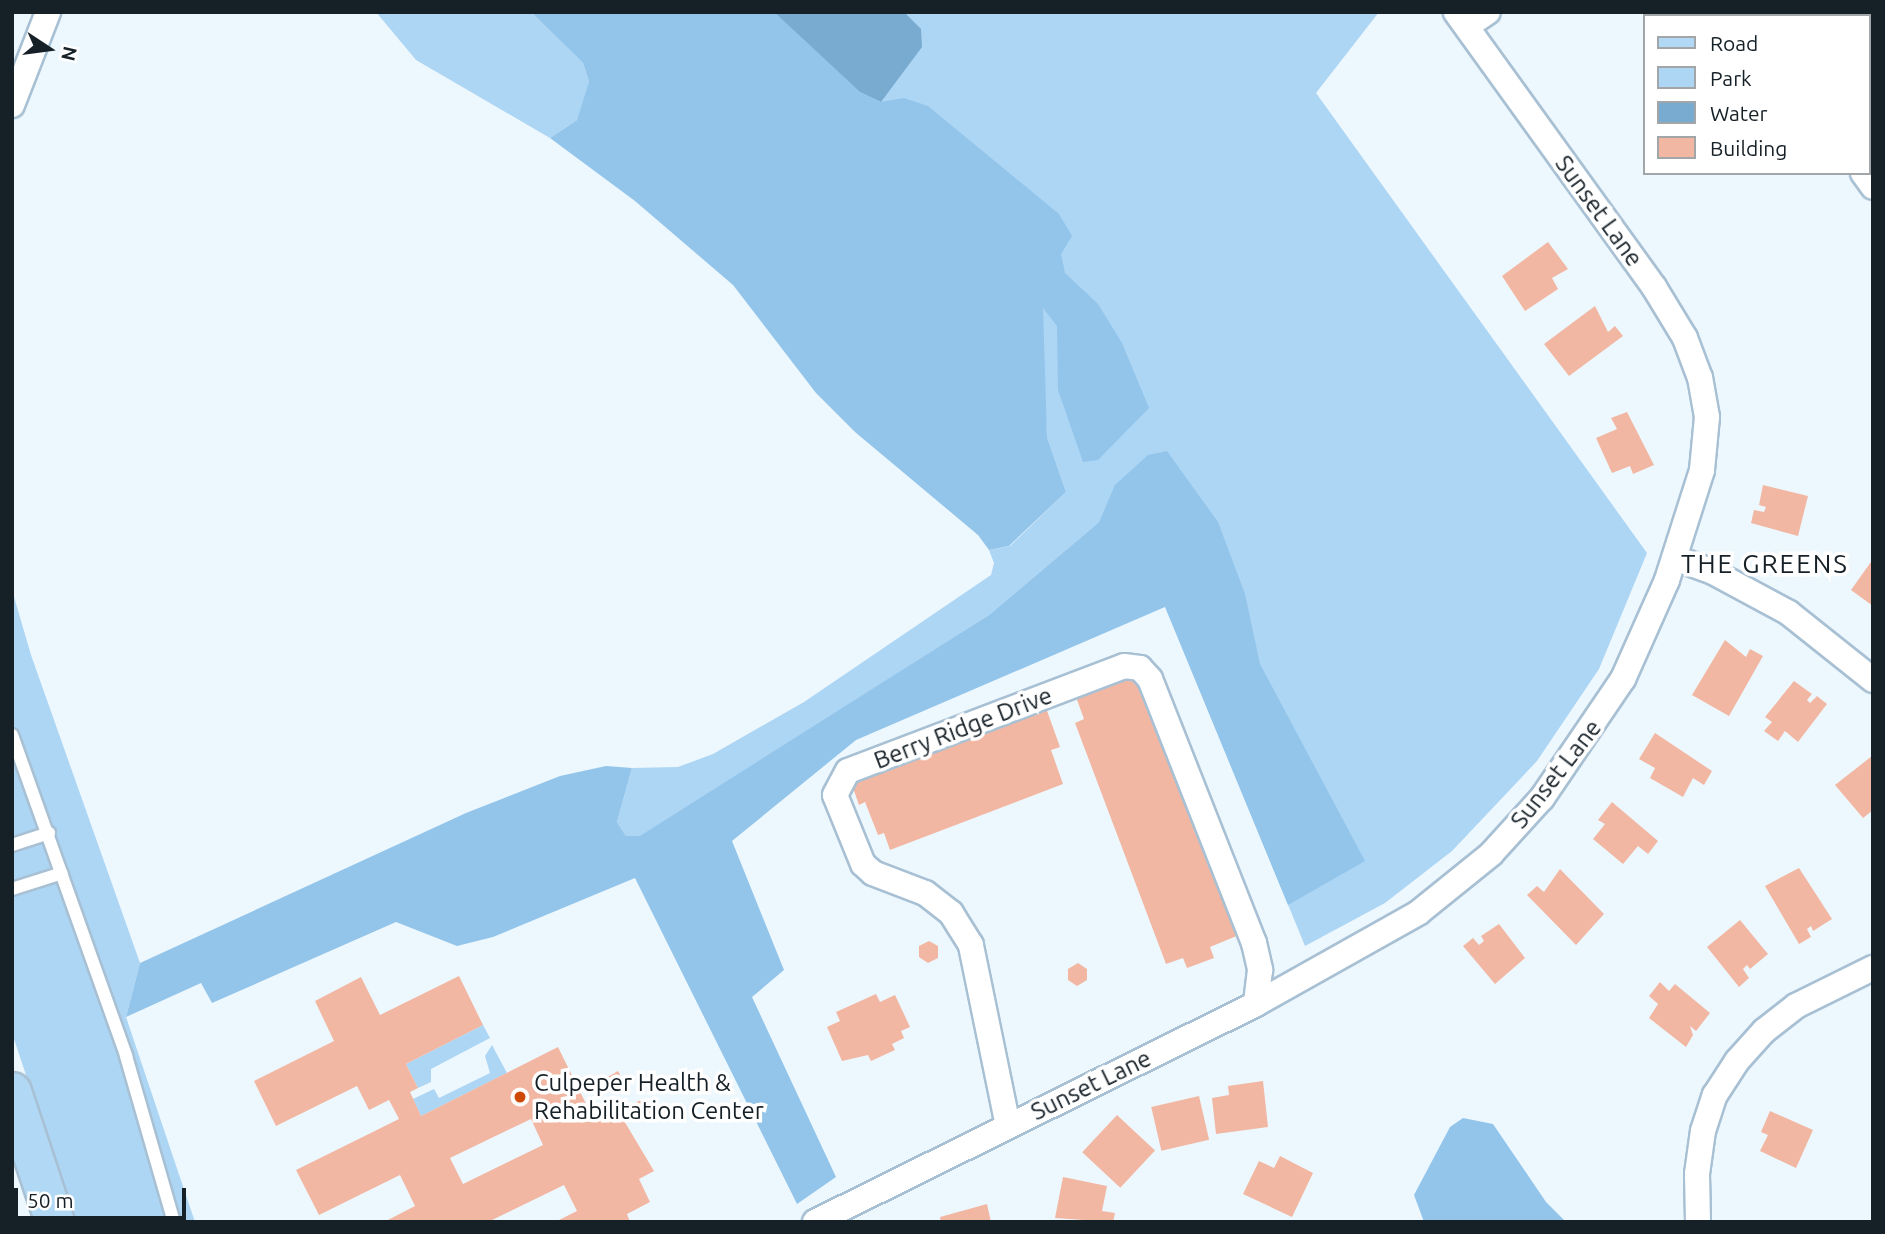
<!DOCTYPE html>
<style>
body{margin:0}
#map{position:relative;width:1885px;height:1234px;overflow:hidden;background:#edf7fe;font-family:Ubuntu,sans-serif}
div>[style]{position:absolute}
.green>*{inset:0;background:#add5f4}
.forest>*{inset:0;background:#93c5eb}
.water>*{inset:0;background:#79abd0}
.building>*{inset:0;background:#f2b7a2;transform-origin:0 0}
.roads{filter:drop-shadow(2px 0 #a8c0d3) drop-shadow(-2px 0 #a8c0d3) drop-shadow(0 2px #a8c0d3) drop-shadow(0 -2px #a8c0d3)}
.lane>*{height:12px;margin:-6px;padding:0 6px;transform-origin:6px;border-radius:6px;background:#fff}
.street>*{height:24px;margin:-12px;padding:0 12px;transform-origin:12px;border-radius:12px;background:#fff}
.primary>*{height:38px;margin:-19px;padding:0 19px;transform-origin:19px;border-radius:19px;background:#b1d9f5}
.dots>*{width:19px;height:19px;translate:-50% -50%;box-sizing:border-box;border:4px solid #fff;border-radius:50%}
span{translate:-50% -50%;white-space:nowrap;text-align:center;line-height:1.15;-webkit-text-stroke:7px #fff;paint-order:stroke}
.street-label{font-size:24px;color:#162027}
.poi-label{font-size:24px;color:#162027}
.left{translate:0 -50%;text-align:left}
.neighbourhood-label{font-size:26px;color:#162027;letter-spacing:2px}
.frame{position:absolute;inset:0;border:14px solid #162027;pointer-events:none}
.legend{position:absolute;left:1643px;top:14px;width:228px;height:161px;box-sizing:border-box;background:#fff;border:2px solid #a2a6a9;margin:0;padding:9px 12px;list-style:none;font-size:21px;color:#162027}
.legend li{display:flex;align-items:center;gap:14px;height:35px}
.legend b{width:35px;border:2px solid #a2a6a9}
.north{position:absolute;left:14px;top:14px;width:70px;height:70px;-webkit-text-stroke:5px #fff;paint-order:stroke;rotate:103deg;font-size:19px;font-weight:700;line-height:28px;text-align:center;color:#162027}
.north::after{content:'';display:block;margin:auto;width:24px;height:32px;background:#162027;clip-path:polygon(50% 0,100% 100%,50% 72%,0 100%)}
.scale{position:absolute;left:14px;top:1188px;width:172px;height:32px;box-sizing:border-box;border:4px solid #162027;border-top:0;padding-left:9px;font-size:21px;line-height:24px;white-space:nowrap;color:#162027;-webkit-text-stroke:5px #fff;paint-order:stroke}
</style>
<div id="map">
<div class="green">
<div style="clip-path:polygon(376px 12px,531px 12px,583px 63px,589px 82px,585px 106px,577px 120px,550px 138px,416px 60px)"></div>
<div style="clip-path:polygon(581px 12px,1379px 12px,1316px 93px,1647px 553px,1599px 669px,1537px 761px,1452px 851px,1385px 903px,1305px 946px,1116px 486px,1099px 522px,989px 615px,673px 817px,640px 837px,626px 836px,617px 822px,632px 768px,678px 767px,713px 754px,804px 702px,991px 575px,994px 563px,989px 550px,1010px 546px,1066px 492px,1047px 437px,1040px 326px)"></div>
<div style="clip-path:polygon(12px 590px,31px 655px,140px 963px,126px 1017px,195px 1222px,75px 1222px,12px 1033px)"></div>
<div style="clip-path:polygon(483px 1025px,490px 1038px,431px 1069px,431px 1082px,418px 1088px,406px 1064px)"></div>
<div style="clip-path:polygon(492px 1045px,507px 1073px,421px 1116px,413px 1099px,434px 1089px,439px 1098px,490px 1073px,485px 1056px)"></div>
</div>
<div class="forest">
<div style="clip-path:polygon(531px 12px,774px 12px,860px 92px,880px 102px,904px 98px,928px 106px,1059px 214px,1072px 236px,1061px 254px,1065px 273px,1098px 304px,1122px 343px,1149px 408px,1098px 460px,1083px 462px,1058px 390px,1057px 326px,1043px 308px,1047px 437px,1066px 492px,1009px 546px,989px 550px,978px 535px,855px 432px,816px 393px,733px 285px,635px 201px,550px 138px,577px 120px,589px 82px,583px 63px)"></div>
<div style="clip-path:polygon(1167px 451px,1218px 522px,1245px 594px,1260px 664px,1365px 861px,1288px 905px,1165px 607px,856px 740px,732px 841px,784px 970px,752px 997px,836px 1177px,797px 1204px,635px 878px,493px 937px,457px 946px,396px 922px,212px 1003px,201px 983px,126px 1017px,140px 963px,466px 813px,560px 776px,606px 766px,632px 768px,617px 822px,626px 836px,640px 836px,989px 615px,1099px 522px,1115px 485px,1148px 455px)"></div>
<div style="clip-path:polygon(1463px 1118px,1493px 1124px,1546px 1202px,1566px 1222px,1424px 1222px,1414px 1195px,1450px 1127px)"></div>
</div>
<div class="water">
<div style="clip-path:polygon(774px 12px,904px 12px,921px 29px,922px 47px,881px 102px,860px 92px)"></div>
</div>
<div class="building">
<div style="clip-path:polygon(1548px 242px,1568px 269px,1552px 278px,1558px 289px,1525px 311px,1502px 276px)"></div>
<div style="clip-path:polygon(1595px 306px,1608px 332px,1615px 326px,1623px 336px,1569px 376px,1544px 344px)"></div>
<div style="clip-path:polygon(1627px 412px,1654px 465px,1633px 474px,1630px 466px,1612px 473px,1596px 438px,1617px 429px,1611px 418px)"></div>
<div style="clip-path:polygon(1763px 485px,1808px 496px,1798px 536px,1751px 523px,1754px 510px,1764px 512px,1766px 507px,1759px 505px)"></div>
<div style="clip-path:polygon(1873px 559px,1873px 606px,1851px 590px)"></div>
<div style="clip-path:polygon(1725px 640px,1746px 657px,1750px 649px,1763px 656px,1729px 716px,1692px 695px)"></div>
<div style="clip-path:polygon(1139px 672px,1239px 935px,1210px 947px,1214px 958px,1187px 968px,1183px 958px,1166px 964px,1075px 723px,1084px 719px,1076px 697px)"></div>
<div style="clip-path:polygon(1794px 681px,1812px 694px,1807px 700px,1810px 703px,1817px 696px,1827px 704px,1798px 742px,1785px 731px,1778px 741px,1764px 731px,1772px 722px,1765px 717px)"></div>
<div style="clip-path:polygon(1046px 708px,1060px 747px,1051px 750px,1063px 784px,890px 850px,884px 833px,878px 835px,865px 802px,859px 805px,851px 782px)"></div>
<div style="clip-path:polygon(1655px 733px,1712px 771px,1704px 785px,1693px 778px,1683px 797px,1650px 778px,1655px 768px,1639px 759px)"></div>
<div style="clip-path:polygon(1872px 756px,1873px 810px,1863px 818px,1835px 785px)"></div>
<div style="clip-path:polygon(1612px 802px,1658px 841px,1648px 854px,1638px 846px,1623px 864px,1593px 839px,1605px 824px,1598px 820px)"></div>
<div style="clip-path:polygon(1799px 868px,1832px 919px,1813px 931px,1811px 926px,1807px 929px,1811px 937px,1799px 944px,1765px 886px)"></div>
<div style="clip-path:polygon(1560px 869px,1604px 914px,1576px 945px,1527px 895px,1537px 886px,1544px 892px)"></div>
<div style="clip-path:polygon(1740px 920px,1768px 954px,1750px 969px,1747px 965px,1743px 969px,1749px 978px,1739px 987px,1707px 947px)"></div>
<div style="clip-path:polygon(1499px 924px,1525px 958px,1495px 984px,1463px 946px,1473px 938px,1479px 945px,1484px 941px,1481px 936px)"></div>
<div style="clip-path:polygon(929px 941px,938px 946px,938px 958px,928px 963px,919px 957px,919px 946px)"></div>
<div style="clip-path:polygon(1078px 963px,1087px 969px,1087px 980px,1077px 986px,1068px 980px,1068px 969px)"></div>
<div style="clip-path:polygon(evenodd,459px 976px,483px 1025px,406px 1064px,418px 1088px,410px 1092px,421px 1116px,558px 1047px,594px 1120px,617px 1109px,654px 1171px,639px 1179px,650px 1202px,627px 1214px,630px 1222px,555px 1222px,577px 1211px,564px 1185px,488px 1222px,384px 1222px,415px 1206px,400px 1175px,319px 1215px,296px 1170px,399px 1119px,389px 1100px,369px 1110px,357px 1086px,276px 1126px,254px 1081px,334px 1041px,315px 1001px,361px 977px,380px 1015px,459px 976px,531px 1119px,543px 1145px,463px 1184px,450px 1158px,531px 1119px)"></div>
<div style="clip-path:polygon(1660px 982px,1669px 991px,1675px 984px,1710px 1013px,1696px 1031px,1690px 1026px,1693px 1035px,1686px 1047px,1649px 1018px,1658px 1004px,1649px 996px)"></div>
<div style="clip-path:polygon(876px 994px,880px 1002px,895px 995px,910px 1027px,901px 1031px,904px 1038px,892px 1044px,895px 1050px,871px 1061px,868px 1055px,842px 1061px,827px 1027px,840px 1021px,836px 1012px)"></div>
<div style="left:618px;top:1071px;width:14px;height:17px;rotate:60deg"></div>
<div style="clip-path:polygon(1263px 1081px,1268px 1127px,1216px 1134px,1212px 1098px,1229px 1095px,1228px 1086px)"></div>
<div style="left:1199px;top:1096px;width:45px;height:49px;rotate:77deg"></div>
<div style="left:643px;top:1099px;width:17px;height:13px;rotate:62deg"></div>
<div style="clip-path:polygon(1770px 1111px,1813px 1130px,1796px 1168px,1760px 1151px,1768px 1135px,1761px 1132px)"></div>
<div style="left:1117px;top:1115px;width:52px;height:51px;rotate:43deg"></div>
<div style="clip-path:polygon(1280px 1156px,1313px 1173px,1292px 1217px,1243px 1194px,1259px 1161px,1274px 1168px)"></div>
<div style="clip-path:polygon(1063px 1177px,1107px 1186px,1102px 1211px,1115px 1213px,1113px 1222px,1055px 1218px)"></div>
<div style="clip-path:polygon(987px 1204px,991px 1222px,941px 1222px,940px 1217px)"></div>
</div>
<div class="roads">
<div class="lane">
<div style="left:12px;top:735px;width:341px;rotate:70.4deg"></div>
<div style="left:126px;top:1056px;width:173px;rotate:73.9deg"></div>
<div style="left:12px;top:845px;width:39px;rotate:-18deg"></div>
<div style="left:12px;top:889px;width:52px;rotate:-17.7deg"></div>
</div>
<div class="street">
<div style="left:1744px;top:12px;width:6px;rotate:39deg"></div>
<div style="left:1467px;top:26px;width:25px;rotate:-34deg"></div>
<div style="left:12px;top:105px;width:100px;rotate:-68.8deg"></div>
<div style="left:1863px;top:173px;width:17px;rotate:54deg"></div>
<div style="left:1675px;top:558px;width:40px;rotate:20.2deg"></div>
<div style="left:1713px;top:572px;width:86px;rotate:28.3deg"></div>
<div style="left:1789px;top:613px;width:107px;rotate:38.6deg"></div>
<div style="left:1008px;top:1126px;width:185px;rotate:-101.6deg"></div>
<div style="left:971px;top:945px;width:38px;rotate:-122deg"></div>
<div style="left:951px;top:913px;width:33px;rotate:-142deg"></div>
<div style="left:925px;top:893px;width:56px;rotate:-159deg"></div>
<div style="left:873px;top:873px;width:13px;rotate:-138deg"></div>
<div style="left:863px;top:864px;width:74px;rotate:-112.1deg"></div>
<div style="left:835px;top:795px;width:27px;rotate:-62deg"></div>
<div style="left:848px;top:771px;width:295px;rotate:-20.8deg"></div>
<div style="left:1124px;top:666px;width:16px;rotate:7deg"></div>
<div style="left:1140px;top:668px;width:15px;rotate:48deg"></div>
<div style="left:1150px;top:679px;width:284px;rotate:68.5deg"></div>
<div style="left:1254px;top:943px;width:28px;rotate:77deg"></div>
<div style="left:1260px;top:970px;width:34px;rotate:97deg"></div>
<div style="left:815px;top:1222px;width:492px;rotate:-26.3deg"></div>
<div style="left:1256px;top:1004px;width:186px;rotate:-29.3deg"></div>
<div style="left:1418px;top:913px;width:94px;rotate:-38.9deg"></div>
<div style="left:1491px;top:854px;width:76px;rotate:-47.7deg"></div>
<div style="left:1542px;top:798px;width:144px;rotate:-55.8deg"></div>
<div style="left:1623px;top:679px;width:108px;rotate:-66deg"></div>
<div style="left:1667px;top:580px;width:115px;rotate:-72.3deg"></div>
<div style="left:1702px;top:470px;width:53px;rotate:-84.6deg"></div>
<div style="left:1707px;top:417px;width:40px;rotate:-100deg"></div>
<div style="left:1700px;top:378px;width:43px;rotate:-110.6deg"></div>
<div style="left:1685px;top:338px;width:60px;rotate:-121.3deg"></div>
<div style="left:1654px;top:287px;width:339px;rotate:-125.8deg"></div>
<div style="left:1698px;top:1222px;width:48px;rotate:-91.2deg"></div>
<div style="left:1697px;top:1174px;width:43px;rotate:-82.1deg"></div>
<div style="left:1703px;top:1131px;width:38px;rotate:-72deg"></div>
<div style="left:1715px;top:1095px;width:40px;rotate:-57.1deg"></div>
<div style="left:1737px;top:1061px;width:40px;rotate:-48deg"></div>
<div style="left:1764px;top:1031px;width:41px;rotate:-38deg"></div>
<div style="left:1796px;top:1006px;width:86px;rotate:-26.3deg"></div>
</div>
<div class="primary">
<div style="left:12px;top:1092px;width:137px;rotate:71.7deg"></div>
</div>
</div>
<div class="dots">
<div style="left:520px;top:1097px;background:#cf4906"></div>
</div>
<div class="street-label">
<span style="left:1599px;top:211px;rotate:54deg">Sunset Lane</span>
<span style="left:963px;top:728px;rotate:-21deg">Berry Ridge Drive</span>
<span style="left:1556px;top:774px;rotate:-52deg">Sunset Lane</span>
<span style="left:1091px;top:1085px;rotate:-26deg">Sunset Lane</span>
</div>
<div class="poi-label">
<span class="left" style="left:534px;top:1097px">Culpeper Health &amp;<br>Rehabilitation Center</span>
</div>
<div class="neighbourhood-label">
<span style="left:1765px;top:564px">THE GREENS</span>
</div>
<div class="frame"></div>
<ul class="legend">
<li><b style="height:9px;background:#b1d9f5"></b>Road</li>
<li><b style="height:19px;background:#add5f4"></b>Park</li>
<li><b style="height:19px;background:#79abd0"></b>Water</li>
<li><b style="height:19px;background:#f2b7a2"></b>Building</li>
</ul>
<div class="north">N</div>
<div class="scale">50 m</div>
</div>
